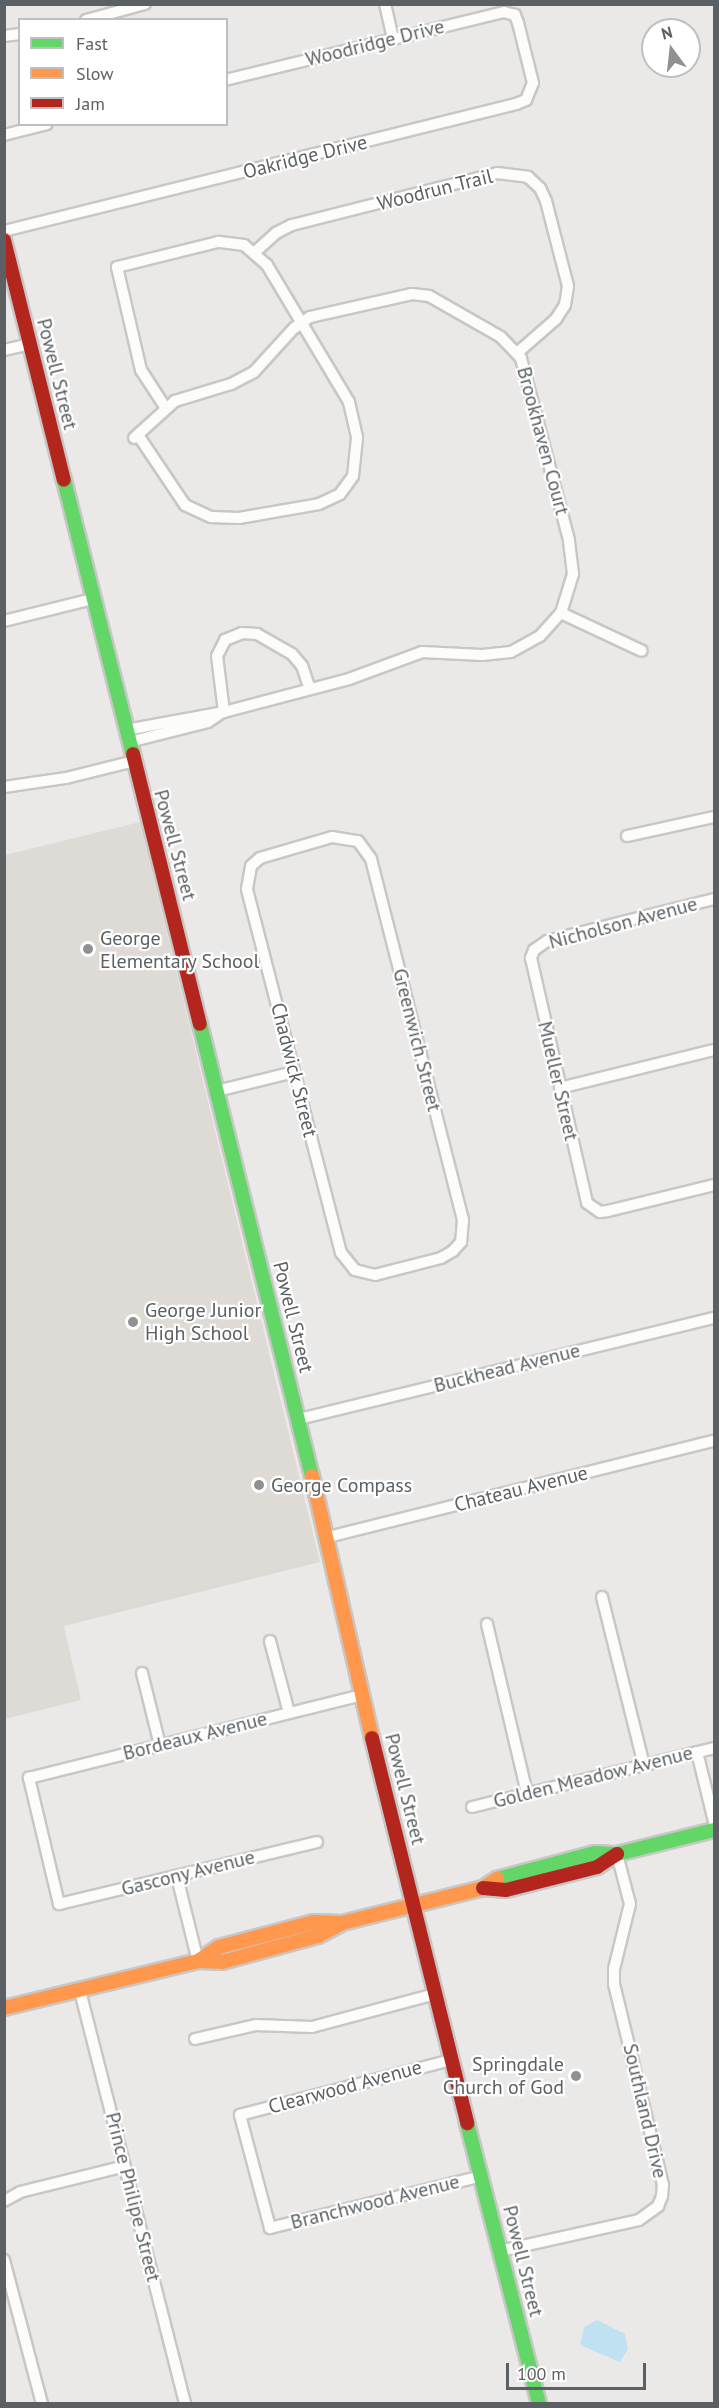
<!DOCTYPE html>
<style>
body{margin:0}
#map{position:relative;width:719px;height:2408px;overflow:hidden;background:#ebe9e7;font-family:"PT Sans",sans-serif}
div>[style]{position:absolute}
.education>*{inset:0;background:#dedbd7}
.water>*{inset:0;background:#bfe1f1}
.roads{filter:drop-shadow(2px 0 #c8c7c6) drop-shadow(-2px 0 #c8c7c6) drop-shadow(0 2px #c8c7c6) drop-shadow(0 -2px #c8c7c6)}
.street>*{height:10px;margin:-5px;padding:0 5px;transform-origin:5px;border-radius:5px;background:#fcfcfb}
.fast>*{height:14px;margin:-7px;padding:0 7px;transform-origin:7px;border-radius:7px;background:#63d668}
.slow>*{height:14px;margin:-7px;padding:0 7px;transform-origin:7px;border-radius:7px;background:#ff974d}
.jam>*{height:14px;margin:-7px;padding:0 7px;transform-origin:7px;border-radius:7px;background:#b3261e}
.dots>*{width:16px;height:16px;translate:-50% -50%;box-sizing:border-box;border:3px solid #fff;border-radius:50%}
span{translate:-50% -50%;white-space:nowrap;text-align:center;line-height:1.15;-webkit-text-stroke:4.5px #fff;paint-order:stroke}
.street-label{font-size:20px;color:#5c6063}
.poi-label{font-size:20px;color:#5c6063}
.left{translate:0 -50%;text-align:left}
.right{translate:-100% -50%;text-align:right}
.frame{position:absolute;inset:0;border:6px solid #5c6063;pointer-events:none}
.legend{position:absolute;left:18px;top:18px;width:210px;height:108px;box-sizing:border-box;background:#fff;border:2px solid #bebfc1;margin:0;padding:8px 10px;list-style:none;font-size:18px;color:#5c6063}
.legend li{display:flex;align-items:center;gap:12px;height:30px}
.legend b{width:30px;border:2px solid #bebfc1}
.north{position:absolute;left:641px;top:18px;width:60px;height:60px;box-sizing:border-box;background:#fff;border:2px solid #bebfc1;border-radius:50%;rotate:345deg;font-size:16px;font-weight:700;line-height:24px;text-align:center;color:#5c6063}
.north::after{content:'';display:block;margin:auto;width:21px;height:27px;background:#8e9091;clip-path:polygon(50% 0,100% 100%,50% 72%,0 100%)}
.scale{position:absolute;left:506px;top:2363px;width:140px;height:27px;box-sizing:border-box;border:3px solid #5c6063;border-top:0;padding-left:8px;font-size:18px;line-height:21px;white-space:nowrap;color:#5c6063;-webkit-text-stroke:4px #fff;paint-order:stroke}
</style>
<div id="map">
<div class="education">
<div style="clip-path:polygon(140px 822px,320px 1562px,64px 1626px,81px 1700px,5px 1719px,5px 855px)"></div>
</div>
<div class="water">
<div style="clip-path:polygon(597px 2320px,625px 2334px,628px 2349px,620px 2362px,580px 2345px,584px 2327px)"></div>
</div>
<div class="roads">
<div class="street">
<div style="left:385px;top:4px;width:35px;rotate:77deg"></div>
<div style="left:86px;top:20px;width:61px;rotate:-15.2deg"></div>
<div style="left:4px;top:36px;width:16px;rotate:-7deg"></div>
<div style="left:4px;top:135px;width:44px;rotate:-14.3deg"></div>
<div style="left:4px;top:231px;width:528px;rotate:-13.93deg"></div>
<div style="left:516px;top:104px;width:11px;rotate:-22deg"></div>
<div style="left:526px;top:100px;width:18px;rotate:-68deg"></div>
<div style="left:533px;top:83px;width:62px;rotate:-104deg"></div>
<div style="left:518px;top:23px;width:9px;rotate:-111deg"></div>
<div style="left:515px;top:15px;width:11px;rotate:-165deg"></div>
<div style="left:504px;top:12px;width:286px;rotate:166.3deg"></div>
<div style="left:255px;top:252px;width:28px;rotate:-42deg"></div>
<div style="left:276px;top:233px;width:18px;rotate:-27deg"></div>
<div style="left:292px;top:225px;width:211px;rotate:-14.2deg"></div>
<div style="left:497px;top:173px;width:31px;rotate:7deg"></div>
<div style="left:528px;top:177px;width:16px;rotate:43deg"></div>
<div style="left:540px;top:188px;width:14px;rotate:65deg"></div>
<div style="left:546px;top:201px;width:88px;rotate:75.5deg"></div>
<div style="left:568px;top:286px;width:19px;rotate:99deg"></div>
<div style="left:565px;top:305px;width:17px;rotate:123deg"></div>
<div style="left:556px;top:319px;width:52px;rotate:138.9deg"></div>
<div style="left:4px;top:350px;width:27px;rotate:-13deg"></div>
<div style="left:138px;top:435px;width:84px;rotate:56.1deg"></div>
<div style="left:185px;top:505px;width:29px;rotate:25deg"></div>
<div style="left:211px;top:517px;width:28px;rotate:2deg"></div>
<div style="left:239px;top:518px;width:81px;rotate:-9.9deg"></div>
<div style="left:319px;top:504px;width:23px;rotate:-25deg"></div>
<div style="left:340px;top:494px;width:22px;rotate:-54deg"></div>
<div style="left:353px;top:476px;width:39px;rotate:-84deg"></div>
<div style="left:357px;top:437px;width:36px;rotate:-103deg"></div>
<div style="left:349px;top:402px;width:160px;rotate:-120.9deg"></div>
<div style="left:267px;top:265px;width:30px;rotate:-139deg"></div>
<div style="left:244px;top:245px;width:26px;rotate:-173deg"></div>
<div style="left:218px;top:242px;width:104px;rotate:166.1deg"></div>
<div style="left:117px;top:267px;width:106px;rotate:76.9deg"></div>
<div style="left:141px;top:370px;width:44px;rotate:57deg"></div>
<div style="left:561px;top:613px;width:89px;rotate:25.1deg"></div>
<div style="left:4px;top:621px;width:92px;rotate:-13.9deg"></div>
<div style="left:224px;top:712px;width:56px;rotate:-97.1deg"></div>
<div style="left:217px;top:656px;width:18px;rotate:-63deg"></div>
<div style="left:225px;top:640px;width:18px;rotate:-22deg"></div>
<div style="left:242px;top:633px;width:15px;rotate:4deg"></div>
<div style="left:257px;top:634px;width:40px;rotate:29.7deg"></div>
<div style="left:292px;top:654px;width:16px;rotate:50deg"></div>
<div style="left:302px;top:666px;width:24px;rotate:71deg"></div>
<div style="left:126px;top:730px;width:100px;rotate:-10.4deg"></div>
<div style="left:224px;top:712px;width:129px;rotate:-14.8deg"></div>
<div style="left:349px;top:679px;width:78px;rotate:-20.3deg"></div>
<div style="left:422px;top:652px;width:60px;rotate:2.9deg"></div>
<div style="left:482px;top:655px;width:29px;rotate:-6deg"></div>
<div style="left:511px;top:652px;width:33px;rotate:-29deg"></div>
<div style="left:540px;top:636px;width:31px;rotate:-48deg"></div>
<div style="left:561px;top:613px;width:41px;rotate:-72.9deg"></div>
<div style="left:573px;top:574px;width:34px;rotate:-97deg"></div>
<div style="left:569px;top:540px;width:188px;rotate:-104.8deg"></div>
<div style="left:521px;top:358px;width:29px;rotate:-134deg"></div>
<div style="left:501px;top:337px;width:83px;rotate:-150.3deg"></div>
<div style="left:429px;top:296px;width:17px;rotate:-173deg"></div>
<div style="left:412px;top:294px;width:105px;rotate:167.3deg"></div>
<div style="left:310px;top:317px;width:19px;rotate:145deg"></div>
<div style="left:294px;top:328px;width:59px;rotate:132.3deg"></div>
<div style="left:254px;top:372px;width:26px;rotate:152deg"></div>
<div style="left:231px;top:384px;width:59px;rotate:163.1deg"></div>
<div style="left:175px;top:401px;width:55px;rotate:137.9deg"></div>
<div style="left:129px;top:742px;width:81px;rotate:-14.2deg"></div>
<div style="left:208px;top:722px;width:16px;rotate:-35deg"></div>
<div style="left:4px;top:787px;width:63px;rotate:-8.3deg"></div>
<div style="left:66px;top:778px;width:70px;rotate:-14deg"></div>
<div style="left:627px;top:836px;width:89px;rotate:-12.3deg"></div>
<div style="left:332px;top:837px;width:26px;rotate:9deg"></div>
<div style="left:358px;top:841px;width:22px;rotate:54deg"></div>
<div style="left:371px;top:859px;width:373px;rotate:75.7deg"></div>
<div style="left:463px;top:1220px;width:22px;rotate:95deg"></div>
<div style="left:461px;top:1242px;width:12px;rotate:132deg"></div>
<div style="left:453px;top:1251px;width:14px;rotate:150deg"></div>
<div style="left:441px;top:1258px;width:68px;rotate:165.6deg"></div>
<div style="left:375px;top:1275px;width:21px;rotate:-166deg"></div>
<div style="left:355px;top:1270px;width:22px;rotate:-129deg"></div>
<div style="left:341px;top:1253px;width:376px;rotate:-104.5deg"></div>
<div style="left:247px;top:889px;width:23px;rotate:-80deg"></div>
<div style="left:251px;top:866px;width:12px;rotate:-42deg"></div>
<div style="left:260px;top:858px;width:75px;rotate:-16.3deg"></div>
<div style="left:714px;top:899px;width:172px;rotate:165.9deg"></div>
<div style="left:547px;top:941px;width:16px;rotate:145deg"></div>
<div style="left:534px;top:950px;width:9px;rotate:111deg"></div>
<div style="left:531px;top:958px;width:251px;rotate:77.1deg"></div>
<div style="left:587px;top:1203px;width:16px;rotate:35deg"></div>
<div style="left:600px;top:1212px;width:8px;rotate:-7deg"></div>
<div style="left:608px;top:1211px;width:109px;rotate:-13.8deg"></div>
<div style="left:560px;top:1088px;width:159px;rotate:-13.9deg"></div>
<div style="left:217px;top:1091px;width:79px;rotate:-13.9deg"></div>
<div style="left:299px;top:1419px;width:427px;rotate:-13.7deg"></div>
<div style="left:328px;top:1537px;width:398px;rotate:-14deg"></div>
<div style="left:602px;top:1597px;width:173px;rotate:76deg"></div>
<div style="left:487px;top:1624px;width:174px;rotate:76.7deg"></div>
<div style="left:270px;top:1641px;width:74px;rotate:75.2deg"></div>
<div style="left:142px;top:1673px;width:74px;rotate:76deg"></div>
<div style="left:697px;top:1752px;width:71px;rotate:76.2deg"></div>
<div style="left:472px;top:1807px;width:249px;rotate:-13.7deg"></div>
<div style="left:317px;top:1842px;width:265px;rotate:166.5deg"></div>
<div style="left:59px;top:1904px;width:130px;rotate:-103.4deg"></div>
<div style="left:29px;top:1778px;width:343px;rotate:-14deg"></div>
<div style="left:177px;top:1877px;width:87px;rotate:76deg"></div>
<div style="left:80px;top:1991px;width:426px;rotate:75.7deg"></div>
<div style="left:195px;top:2039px;width:63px;rotate:-12.9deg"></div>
<div style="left:256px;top:2025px;width:56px;rotate:2deg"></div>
<div style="left:312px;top:2027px;width:127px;rotate:-15deg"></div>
<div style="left:451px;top:2060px;width:218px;rotate:165.4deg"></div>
<div style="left:240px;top:2115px;width:117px;rotate:75.1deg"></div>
<div style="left:270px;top:2228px;width:217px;rotate:-13.8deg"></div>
<div style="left:4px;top:2201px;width:18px;rotate:-29deg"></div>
<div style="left:20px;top:2192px;width:108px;rotate:-13.9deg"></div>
<div style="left:500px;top:2251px;width:142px;rotate:-12.6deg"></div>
<div style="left:639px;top:2220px;width:24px;rotate:-36deg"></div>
<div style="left:658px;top:2206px;width:11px;rotate:-68deg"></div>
<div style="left:662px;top:2196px;width:11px;rotate:-85deg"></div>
<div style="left:663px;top:2185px;width:207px;rotate:-103.7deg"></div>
<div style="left:614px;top:1984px;width:15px;rotate:-90deg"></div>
<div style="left:614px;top:1969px;width:67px;rotate:-76.2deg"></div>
<div style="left:630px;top:1904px;width:52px;rotate:-104.6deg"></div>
<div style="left:4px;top:2260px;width:149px;rotate:75.2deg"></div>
</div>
<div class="fast">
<div style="left:64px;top:480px;width:283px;rotate:75.9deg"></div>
<div style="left:200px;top:1024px;width:466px;rotate:76.1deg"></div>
<div style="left:497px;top:1879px;width:101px;rotate:-14.9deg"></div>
<div style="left:595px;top:1853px;width:22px;rotate:3deg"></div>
<div style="left:617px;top:1854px;width:100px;rotate:-13.9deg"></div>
<div style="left:467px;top:2123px;width:290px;rotate:75.6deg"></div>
</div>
<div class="slow">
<div style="left:312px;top:1476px;width:269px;rotate:77.1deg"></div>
<div style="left:198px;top:1961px;width:25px;rotate:-34deg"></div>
<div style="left:219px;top:1947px;width:98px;rotate:-14.7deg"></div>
<div style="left:314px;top:1922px;width:26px;rotate:2deg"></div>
<div style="left:4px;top:2008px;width:200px;rotate:-13.6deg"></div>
<div style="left:198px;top:1961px;width:24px;rotate:2deg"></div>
<div style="left:222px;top:1962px;width:99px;rotate:-15.2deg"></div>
<div style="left:318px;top:1936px;width:27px;rotate:-28deg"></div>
<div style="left:342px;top:1923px;width:145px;rotate:-13.9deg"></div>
<div style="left:483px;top:1888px;width:17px;rotate:-33deg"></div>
</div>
<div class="jam">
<div style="left:4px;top:240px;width:247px;rotate:76deg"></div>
<div style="left:133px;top:754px;width:278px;rotate:76.1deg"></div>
<div style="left:372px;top:1738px;width:397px;rotate:76.1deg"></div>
<div style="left:483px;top:1888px;width:23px;rotate:5deg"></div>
<div style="left:506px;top:1890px;width:94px;rotate:-14.2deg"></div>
<div style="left:597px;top:1867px;width:24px;rotate:-33deg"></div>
</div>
</div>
<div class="dots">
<div style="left:88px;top:949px;background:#8e9091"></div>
<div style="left:133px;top:1322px;background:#8e9091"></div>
<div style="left:259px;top:1485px;background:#8e9091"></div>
<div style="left:576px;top:2076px;background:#8e9091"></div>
</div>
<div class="street-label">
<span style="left:375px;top:43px;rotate:-14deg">Woodridge Drive</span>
<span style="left:305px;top:157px;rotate:-14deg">Oakridge Drive</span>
<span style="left:435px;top:190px;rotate:-14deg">Woodrun Trail</span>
<span style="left:57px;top:374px;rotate:76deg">Powell Street</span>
<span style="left:543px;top:441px;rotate:75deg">Brookhaven Court</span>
<span style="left:175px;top:845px;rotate:75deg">Powell Street</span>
<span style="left:623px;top:923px;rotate:-15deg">Nicholson Avenue</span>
<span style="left:417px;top:1040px;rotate:76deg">Greenwich Street</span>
<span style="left:294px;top:1070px;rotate:76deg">Chadwick Street</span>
<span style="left:558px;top:1081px;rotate:77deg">Mueller Street</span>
<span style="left:293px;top:1317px;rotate:76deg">Powell Street</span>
<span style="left:507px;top:1368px;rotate:-14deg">Buckhead Avenue</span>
<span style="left:521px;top:1489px;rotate:-14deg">Chateau Avenue</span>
<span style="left:195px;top:1736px;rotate:-14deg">Bordeaux Avenue</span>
<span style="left:593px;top:1777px;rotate:-14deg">Golden Meadow Avenue</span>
<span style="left:405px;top:1789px;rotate:76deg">Powell Street</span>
<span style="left:188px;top:1873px;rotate:-14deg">Gascony Avenue</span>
<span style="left:345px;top:2087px;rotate:-15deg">Clearwood Avenue</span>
<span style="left:645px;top:2111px;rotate:77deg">Southland Drive</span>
<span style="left:133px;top:2197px;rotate:76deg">Prince Philipe Street</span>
<span style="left:375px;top:2202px;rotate:-14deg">Branchwood Avenue</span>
<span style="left:523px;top:2261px;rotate:76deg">Powell Street</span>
</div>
<div class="poi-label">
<span class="left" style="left:100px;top:950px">George<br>Elementary School</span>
<span class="left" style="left:145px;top:1322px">George Junior<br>High School</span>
<span class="left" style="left:271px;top:1485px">George Compass</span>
<span class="right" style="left:564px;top:2076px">Springdale<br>Church of God</span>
</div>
<div class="frame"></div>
<ul class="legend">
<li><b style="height:8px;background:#63d668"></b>Fast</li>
<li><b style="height:8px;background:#ff974d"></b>Slow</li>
<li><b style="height:8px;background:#b3261e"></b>Jam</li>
</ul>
<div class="north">N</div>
<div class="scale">100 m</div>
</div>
